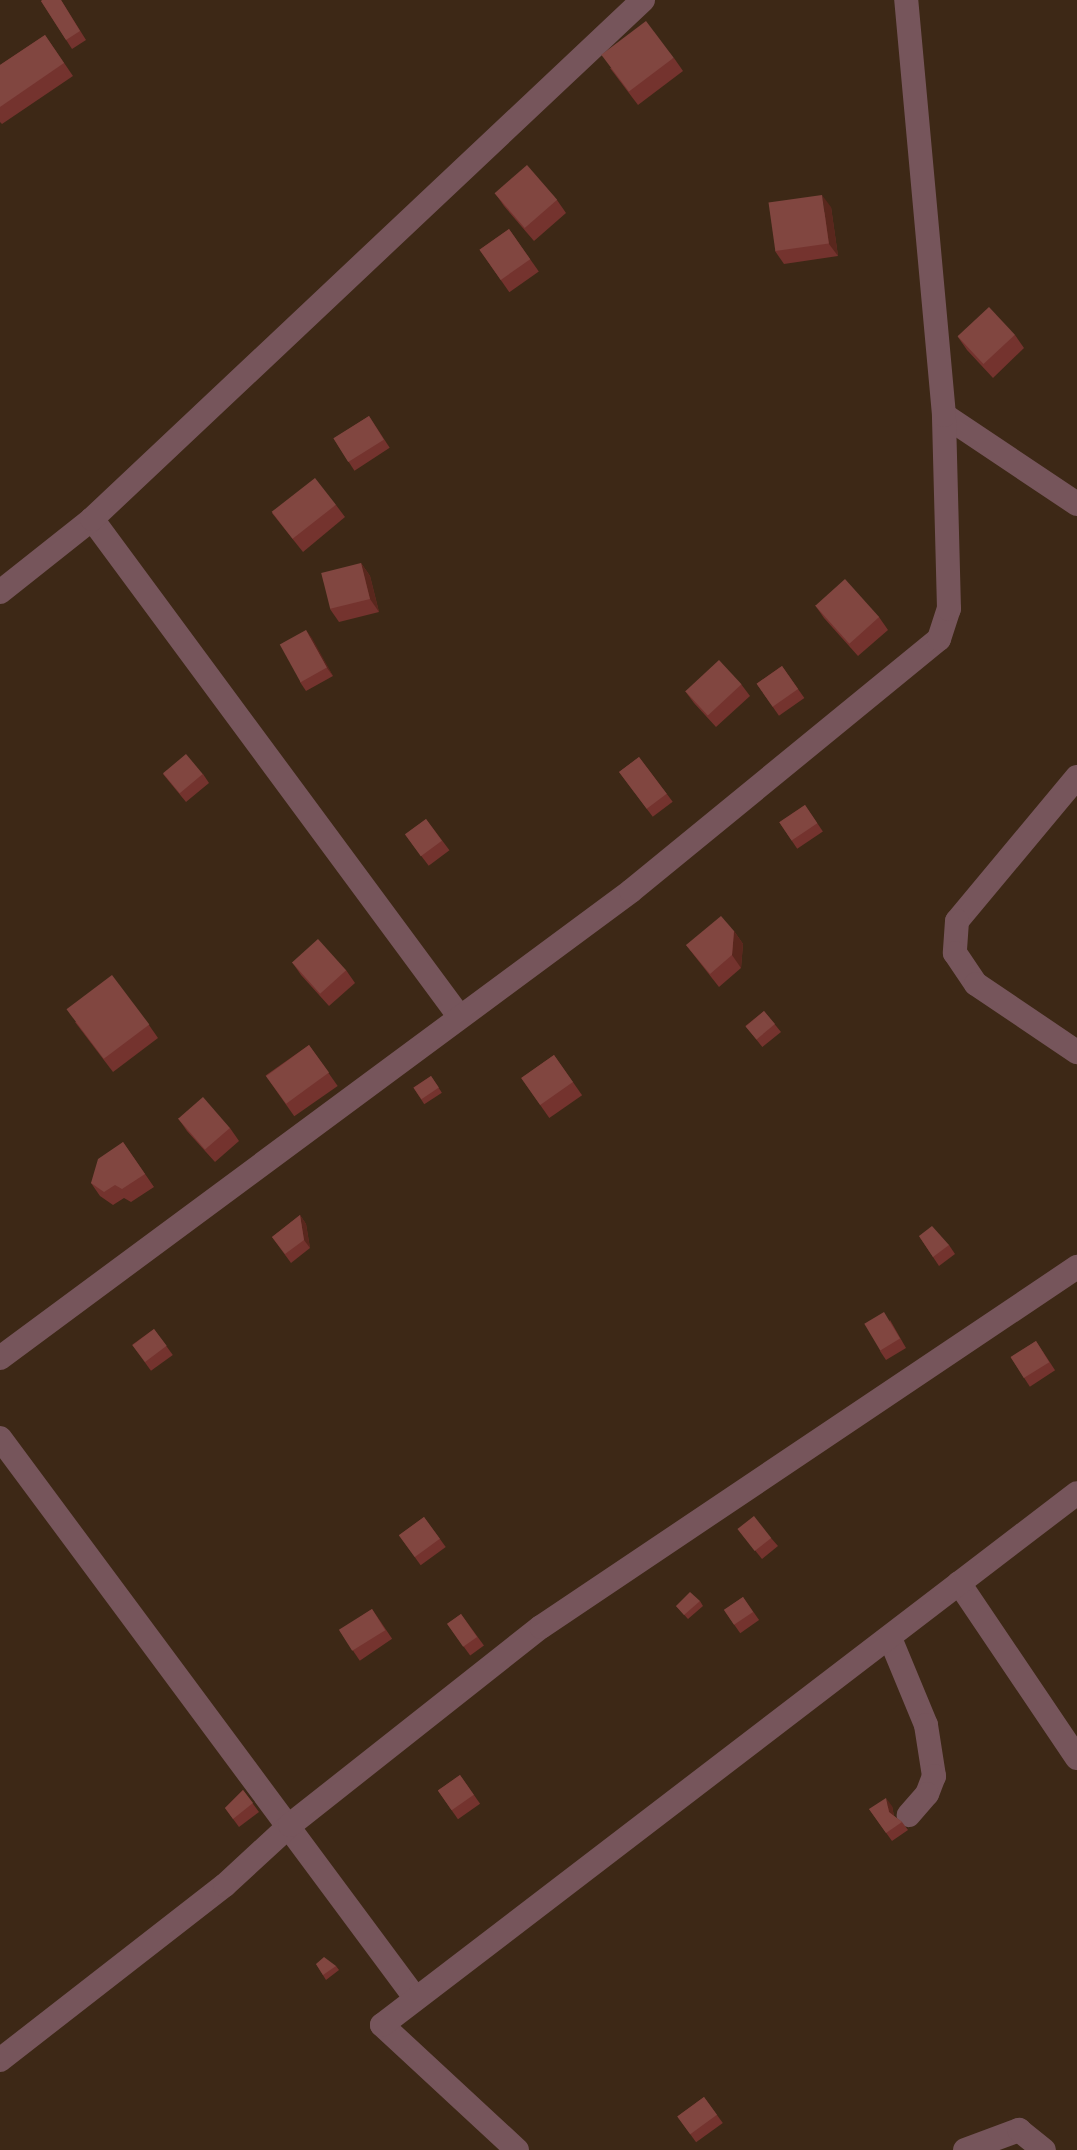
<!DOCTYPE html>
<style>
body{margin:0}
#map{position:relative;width:1077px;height:2150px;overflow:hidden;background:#3d2816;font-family:Raleway,sans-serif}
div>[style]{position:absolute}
.minor>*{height:24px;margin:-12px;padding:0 12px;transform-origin:12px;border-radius:12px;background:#76555b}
.wall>*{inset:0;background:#74332e;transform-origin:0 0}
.shaded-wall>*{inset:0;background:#59271d}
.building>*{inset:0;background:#814640;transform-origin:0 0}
span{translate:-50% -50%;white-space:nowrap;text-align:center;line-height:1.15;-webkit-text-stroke:7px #1d130b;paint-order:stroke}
</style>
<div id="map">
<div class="minor">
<div style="left:944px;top:415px;width:160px;rotate:33.8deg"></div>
<div style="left:92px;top:519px;width:618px;rotate:53.56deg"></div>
<div style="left:0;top:592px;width:117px;rotate:-38.4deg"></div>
<div style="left:92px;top:519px;width:757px;rotate:-43.29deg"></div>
<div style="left:1077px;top:777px;width:187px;rotate:129.8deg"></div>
<div style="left:957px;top:921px;width:32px;rotate:94deg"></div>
<div style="left:955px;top:953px;width:37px;rotate:56deg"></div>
<div style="left:976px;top:984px;width:122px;rotate:34deg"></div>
<div style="left:0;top:1358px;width:785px;rotate:-36.5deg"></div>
<div style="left:631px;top:891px;width:398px;rotate:-39.3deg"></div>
<div style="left:939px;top:639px;width:32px;rotate:-72deg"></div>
<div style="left:949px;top:609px;width:194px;rotate:-91.5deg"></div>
<div style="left:944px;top:415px;width:417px;rotate:-95.2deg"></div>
<div style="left:0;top:1438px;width:698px;rotate:53.44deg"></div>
<div style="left:959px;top:1583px;width:211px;rotate:56deg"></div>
<div style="left:890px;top:1638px;width:94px;rotate:67.5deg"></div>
<div style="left:926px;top:1725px;width:52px;rotate:81.1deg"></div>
<div style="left:934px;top:1776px;width:19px;rotate:111deg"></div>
<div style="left:927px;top:1794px;width:28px;rotate:131deg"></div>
<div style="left:0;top:2060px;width:285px;rotate:-37.9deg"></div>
<div style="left:225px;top:1885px;width:88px;rotate:-42.7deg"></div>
<div style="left:290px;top:1825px;width:320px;rotate:-38.3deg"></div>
<div style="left:541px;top:1627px;width:646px;rotate:-33.89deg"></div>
<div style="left:517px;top:2150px;width:184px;rotate:-137.2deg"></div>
<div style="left:382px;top:2025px;width:875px;rotate:-37.43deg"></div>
<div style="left:965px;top:2150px;width:58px;rotate:-20.3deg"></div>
<div style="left:1019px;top:2130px;width:32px;rotate:39deg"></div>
</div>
<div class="wall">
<div style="clip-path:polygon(61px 0,86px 40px,72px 49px,41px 1px)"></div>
<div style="clip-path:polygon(45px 35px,73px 76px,2px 124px,0 122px,0 65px)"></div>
<div style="clip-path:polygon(674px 58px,683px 71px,638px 105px,610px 68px)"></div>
<div style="clip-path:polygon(495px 193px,557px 200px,566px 213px,534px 241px,504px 206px)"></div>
<div style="clip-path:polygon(831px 207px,838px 256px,784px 264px,775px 251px)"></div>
<div style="left:509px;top:229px;width:52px;height:36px;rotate:55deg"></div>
<div style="clip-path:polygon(1015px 335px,1024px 348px,993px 378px,967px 350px,958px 337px)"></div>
<div style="left:369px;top:416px;width:38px;height:42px;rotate:57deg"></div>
<div style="clip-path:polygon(336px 505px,345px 517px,303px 552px,272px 513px)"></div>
<div style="clip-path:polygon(361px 563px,370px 576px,379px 612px,339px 622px,330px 609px)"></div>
<div style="clip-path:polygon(815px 605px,879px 617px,888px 630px,858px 656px,824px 618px)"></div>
<div style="clip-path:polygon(306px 630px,333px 676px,306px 691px,300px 682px)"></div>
<div style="left:782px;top:666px;width:39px;height:31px;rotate:55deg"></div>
<div style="clip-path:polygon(741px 684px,750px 696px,716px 727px,694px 703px,685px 691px)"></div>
<div style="left:639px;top:757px;width:56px;height:25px;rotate:53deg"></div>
<div style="clip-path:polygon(163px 774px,203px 774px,209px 783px,186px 802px)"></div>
<div style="left:805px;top:805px;width:32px;height:31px;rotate:56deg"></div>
<div style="left:426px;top:819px;width:39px;height:26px;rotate:53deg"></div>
<div style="clip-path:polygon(734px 931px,743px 944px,741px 968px,719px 987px,686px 945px)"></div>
<div style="clip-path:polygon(292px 962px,346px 970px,355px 983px,329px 1006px,301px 975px)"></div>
<div style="left:764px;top:1011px;width:27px;height:24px;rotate:51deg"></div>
<div style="clip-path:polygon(75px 1022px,149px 1025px,158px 1038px,113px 1072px)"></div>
<div style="left:309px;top:1045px;width:50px;height:53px;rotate:55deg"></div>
<div style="left:554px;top:1055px;width:49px;height:40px;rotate:55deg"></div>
<div style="left:431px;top:1076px;width:20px;height:21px;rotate:57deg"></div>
<div style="clip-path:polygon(178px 1118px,230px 1128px,239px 1141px,215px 1162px,187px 1131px)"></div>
<div style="clip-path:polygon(123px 1142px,154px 1187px,131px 1202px,124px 1198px,113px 1205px,100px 1196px,91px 1183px)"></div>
<div style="clip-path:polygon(300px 1215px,306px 1224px,310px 1248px,291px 1263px,272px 1237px)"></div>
<div style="clip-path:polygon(919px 1236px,949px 1245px,955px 1254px,939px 1266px)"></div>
<div style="clip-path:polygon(890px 1320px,906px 1348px,886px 1360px,880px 1351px)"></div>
<div style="left:154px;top:1329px;width:32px;height:27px;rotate:54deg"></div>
<div style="left:1036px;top:1341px;width:35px;height:30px;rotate:57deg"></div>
<div style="left:424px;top:1517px;width:37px;height:31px;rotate:54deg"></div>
<div style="clip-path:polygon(738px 1529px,771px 1538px,778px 1546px,762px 1559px)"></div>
<div style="left:743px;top:1597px;width:28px;height:23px;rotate:55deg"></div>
<div style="clip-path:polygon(700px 1601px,703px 1606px,688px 1619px,676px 1606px)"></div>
<div style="left:372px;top:1609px;width:36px;height:39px;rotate:56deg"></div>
<div style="left:461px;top:1614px;width:39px;height:17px;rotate:54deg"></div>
<div style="left:460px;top:1775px;width:35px;height:27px;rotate:55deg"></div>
<div style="clip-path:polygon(243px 1790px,259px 1812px,239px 1827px,225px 1808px)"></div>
<div style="clip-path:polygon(892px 1806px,894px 1816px,902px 1822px,908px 1830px,892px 1841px,869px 1809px)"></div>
<div style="clip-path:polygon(316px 1964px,336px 1966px,339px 1970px,326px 1980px)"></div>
<div style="left:704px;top:2097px;width:32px;height:33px;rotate:54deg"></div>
</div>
<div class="shaded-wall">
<div style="clip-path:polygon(822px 195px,831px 207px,838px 256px,829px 244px)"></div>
<div style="clip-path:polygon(361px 563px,370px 576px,379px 612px,370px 599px)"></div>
<div style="clip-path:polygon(306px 630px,312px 638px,333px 676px,327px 668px)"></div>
<div style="clip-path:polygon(734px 931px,743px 944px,741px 968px,732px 955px)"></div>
<div style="clip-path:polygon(300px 1215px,306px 1224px,310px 1248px,304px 1240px)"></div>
<div style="clip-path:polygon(886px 1798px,892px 1806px,895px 1821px,889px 1812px)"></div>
</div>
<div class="building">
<div style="clip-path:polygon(42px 0,61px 0,80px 31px,66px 40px,41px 1px)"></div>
<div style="left:646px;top:21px;width:46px;height:56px;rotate:53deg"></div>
<div style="clip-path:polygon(45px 35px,64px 63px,0 107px,0 65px)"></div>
<div style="left:527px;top:165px;width:46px;height:43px;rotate:49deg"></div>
<div style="left:822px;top:195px;width:49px;height:54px;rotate:82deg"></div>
<div style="left:509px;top:229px;width:37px;height:36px;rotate:55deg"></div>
<div style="left:989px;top:307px;width:38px;height:43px;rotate:47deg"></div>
<div style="left:369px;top:416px;width:28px;height:42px;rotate:58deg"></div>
<div style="left:315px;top:478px;width:34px;height:55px;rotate:52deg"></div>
<div style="left:361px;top:563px;width:37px;height:41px;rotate:76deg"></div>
<div style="left:845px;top:579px;width:51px;height:40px;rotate:48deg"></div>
<div style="left:306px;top:630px;width:43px;height:30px;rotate:61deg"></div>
<div style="left:719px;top:660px;width:33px;height:46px;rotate:47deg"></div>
<div style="left:782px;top:666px;width:28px;height:31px;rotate:55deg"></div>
<div style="left:186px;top:754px;width:26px;height:30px;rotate:50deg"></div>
<div style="left:639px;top:757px;width:46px;height:25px;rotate:53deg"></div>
<div style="left:805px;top:805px;width:22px;height:31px;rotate:56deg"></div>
<div style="left:426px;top:819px;width:27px;height:26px;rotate:54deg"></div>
<div style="clip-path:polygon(721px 916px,734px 931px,732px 955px,710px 974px,686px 945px)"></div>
<div style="left:318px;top:939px;width:42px;height:35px;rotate:48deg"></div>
<div style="left:112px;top:975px;width:62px;height:57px;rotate:53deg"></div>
<div style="left:764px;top:1011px;width:17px;height:24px;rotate:50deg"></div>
<div style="left:309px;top:1045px;width:34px;height:53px;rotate:54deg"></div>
<div style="left:554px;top:1055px;width:33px;height:40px;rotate:55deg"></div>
<div style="left:431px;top:1076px;width:14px;height:21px;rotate:56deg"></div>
<div style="left:203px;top:1097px;width:41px;height:33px;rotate:49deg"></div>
<div style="clip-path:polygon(123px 1142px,145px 1174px,122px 1189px,115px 1185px,104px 1192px,91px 1183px,98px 1159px)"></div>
<div style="clip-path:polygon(300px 1215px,304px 1240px,285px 1254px,272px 1237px)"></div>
<div style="clip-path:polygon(932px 1226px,949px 1245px,933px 1257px,919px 1236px)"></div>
<div style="left:884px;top:1312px;width:31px;height:23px;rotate:59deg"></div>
<div style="left:154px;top:1329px;width:21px;height:27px;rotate:53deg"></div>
<div style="left:1036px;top:1341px;width:25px;height:30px;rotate:58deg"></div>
<div style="left:754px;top:1516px;width:28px;height:21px;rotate:52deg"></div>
<div style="left:424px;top:1517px;width:27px;height:31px;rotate:54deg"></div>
<div style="clip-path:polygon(690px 1592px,700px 1601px,684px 1615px,676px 1606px)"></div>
<div style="left:743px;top:1597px;width:18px;height:23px;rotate:56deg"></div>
<div style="left:372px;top:1609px;width:25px;height:39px;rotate:58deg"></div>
<div style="left:461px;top:1614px;width:28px;height:17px;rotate:55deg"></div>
<div style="left:460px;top:1775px;width:24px;height:27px;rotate:55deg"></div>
<div style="clip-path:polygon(243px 1790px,253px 1803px,233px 1819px,225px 1808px)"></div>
<div style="clip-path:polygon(886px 1798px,889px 1812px,902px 1822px,886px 1833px,869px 1809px)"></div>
<div style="clip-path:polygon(324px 1957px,336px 1966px,323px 1975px,316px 1964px)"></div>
<div style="left:704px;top:2097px;width:22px;height:33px;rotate:54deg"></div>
</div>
</div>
